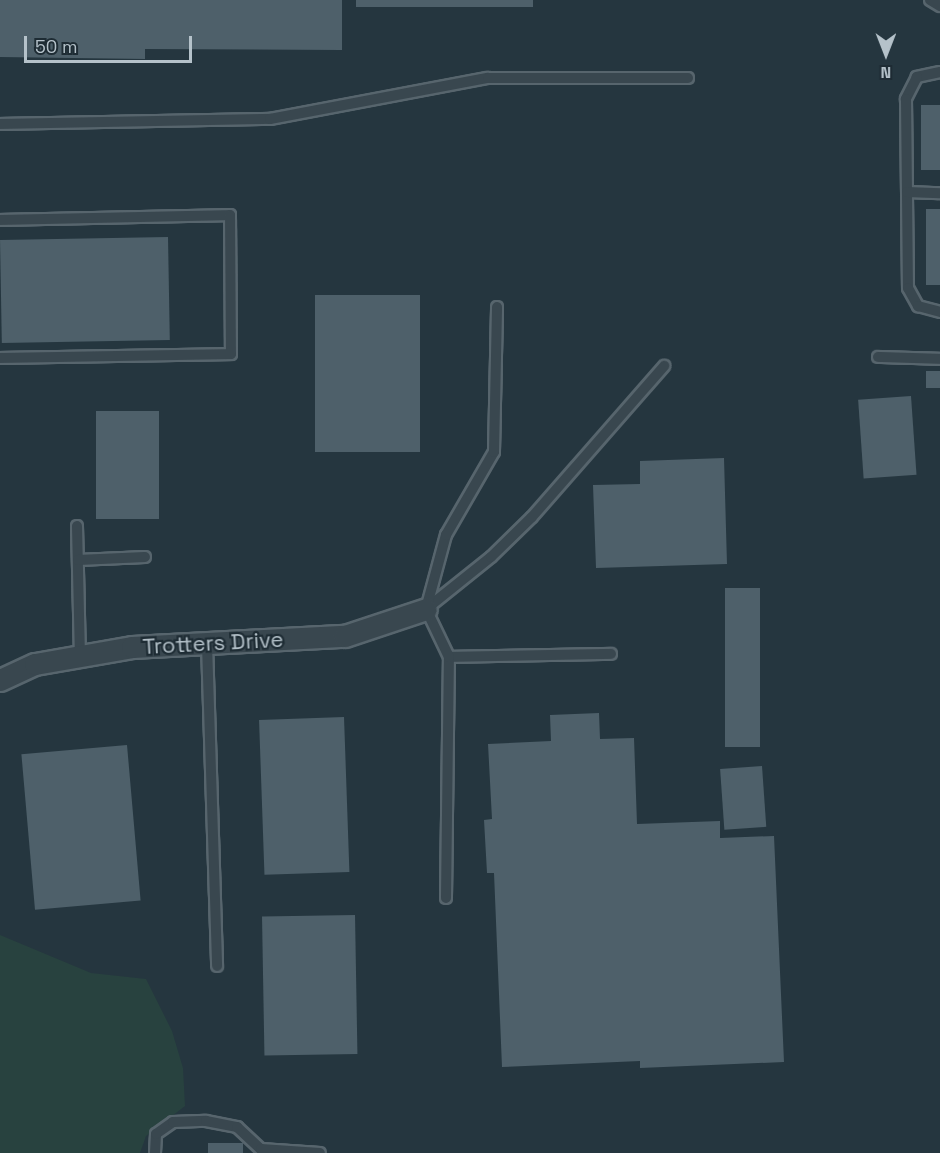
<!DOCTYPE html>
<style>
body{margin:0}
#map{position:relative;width:940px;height:1153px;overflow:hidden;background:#25363f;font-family:"Space Grotesk",sans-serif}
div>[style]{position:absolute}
.green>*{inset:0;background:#28423f}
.building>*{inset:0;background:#4e606a;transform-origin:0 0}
.roads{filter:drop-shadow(2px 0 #57656d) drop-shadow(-2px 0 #57656d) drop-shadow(0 2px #57656d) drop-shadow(0 -2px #57656d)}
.lane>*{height:10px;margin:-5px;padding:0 5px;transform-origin:5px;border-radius:5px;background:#39474f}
.street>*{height:21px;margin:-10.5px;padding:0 10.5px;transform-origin:10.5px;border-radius:10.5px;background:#39474f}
span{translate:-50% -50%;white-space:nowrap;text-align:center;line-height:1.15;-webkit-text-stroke:4.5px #1e2c34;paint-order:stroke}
.street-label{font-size:22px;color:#b5c2ca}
.north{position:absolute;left:856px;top:24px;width:60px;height:60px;-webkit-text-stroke:4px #1e2c34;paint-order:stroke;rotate:180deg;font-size:16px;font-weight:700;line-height:24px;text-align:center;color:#b5c2ca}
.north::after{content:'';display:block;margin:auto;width:21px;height:27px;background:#b5c2ca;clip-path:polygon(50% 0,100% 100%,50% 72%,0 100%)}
.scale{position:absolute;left:24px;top:36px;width:168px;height:27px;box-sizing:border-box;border:3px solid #b5c2ca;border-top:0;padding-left:8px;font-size:18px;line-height:21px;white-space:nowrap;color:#b5c2ca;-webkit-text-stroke:4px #1e2c34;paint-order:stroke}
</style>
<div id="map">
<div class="green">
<div style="clip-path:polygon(0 935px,91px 973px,146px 979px,172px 1031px,183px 1068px,185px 1106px,146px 1136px,140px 1153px,0 1153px)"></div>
</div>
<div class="building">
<div style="clip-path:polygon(0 0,342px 0,342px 50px,145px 49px,145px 59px,0 57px)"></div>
<div style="left:356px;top:0;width:177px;height:7px"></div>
<div style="left:921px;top:105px;width:19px;height:65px"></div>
<div style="left:926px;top:209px;width:14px;height:76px"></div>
<div style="left:168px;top:237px;width:103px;height:168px;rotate:89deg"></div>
<div style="left:315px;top:295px;width:105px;height:157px"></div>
<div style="left:926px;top:371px;width:14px;height:17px"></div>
<div style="left:911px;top:396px;width:79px;height:53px;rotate:86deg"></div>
<div style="left:96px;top:411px;width:63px;height:108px"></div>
<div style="clip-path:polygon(724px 458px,727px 564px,596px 568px,593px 485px,640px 484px,640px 461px)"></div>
<div style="left:725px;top:588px;width:35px;height:159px"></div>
<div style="clip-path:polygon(599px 713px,600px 739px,634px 738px,637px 824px,720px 821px,720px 838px,774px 836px,784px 1062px,640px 1068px,640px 1061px,502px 1067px,494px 873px,487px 873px,484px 820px,492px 819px,488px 744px,551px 741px,550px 715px)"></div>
<div style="left:344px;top:717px;width:155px;height:85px;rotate:88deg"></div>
<div style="left:127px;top:745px;width:156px;height:106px;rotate:85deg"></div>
<div style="left:762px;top:766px;width:61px;height:42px;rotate:86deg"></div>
<div style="left:355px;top:915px;width:139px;height:93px;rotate:89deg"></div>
<div style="left:208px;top:1143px;width:35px;height:10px"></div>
</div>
<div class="roads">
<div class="lane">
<div style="left:930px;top:0;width:12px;rotate:31deg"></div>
<div style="left:940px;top:72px;width:24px;rotate:168deg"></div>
<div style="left:917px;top:77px;width:25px;rotate:117deg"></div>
<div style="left:906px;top:99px;width:189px;rotate:89.4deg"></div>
<div style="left:908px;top:288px;width:21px;rotate:61deg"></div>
<div style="left:918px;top:306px;width:23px;rotate:15deg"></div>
<div style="left:0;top:124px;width:270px;rotate:-1.1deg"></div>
<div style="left:270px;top:119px;width:222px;rotate:-10.7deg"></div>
<div style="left:488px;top:78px;width:200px"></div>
<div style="left:907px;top:192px;width:33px;rotate:2deg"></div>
<div style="left:0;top:220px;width:230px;rotate:-1.2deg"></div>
<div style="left:230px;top:215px;width:139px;rotate:89.6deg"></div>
<div style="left:231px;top:354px;width:231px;rotate:179deg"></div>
<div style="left:878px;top:357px;width:62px;rotate:1.8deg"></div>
<div style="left:77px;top:526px;width:130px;rotate:88.7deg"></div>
<div style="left:78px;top:560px;width:67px;rotate:-2.6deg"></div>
<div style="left:426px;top:609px;width:83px;rotate:-38.7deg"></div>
<div style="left:491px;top:557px;width:57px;rotate:-44.3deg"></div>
<div style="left:532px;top:517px;width:201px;rotate:-48.8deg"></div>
<div style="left:207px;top:644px;width:322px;rotate:88.2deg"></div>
<div style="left:449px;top:657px;width:162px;rotate:-1.1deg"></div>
<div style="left:446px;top:898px;width:241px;rotate:-89.3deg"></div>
<div style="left:449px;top:657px;width:53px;rotate:-115.6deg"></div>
<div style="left:426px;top:609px;width:77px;rotate:-74.9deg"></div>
<div style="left:446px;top:535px;width:96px;rotate:-60deg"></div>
<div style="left:494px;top:452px;width:145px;rotate:-88.8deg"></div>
<div style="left:155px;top:1153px;width:19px;rotate:-87deg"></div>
<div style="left:156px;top:1134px;width:21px;rotate:-35deg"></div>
<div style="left:173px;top:1122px;width:33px;rotate:-2deg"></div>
<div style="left:206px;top:1121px;width:32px;rotate:11deg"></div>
<div style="left:237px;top:1127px;width:33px;rotate:43deg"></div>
<div style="left:261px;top:1149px;width:59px;rotate:3.9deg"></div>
</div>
<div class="street">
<div style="left:0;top:680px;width:38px;rotate:-25deg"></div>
<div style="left:35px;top:664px;width:98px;rotate:-9.9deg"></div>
<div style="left:132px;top:647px;width:213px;rotate:-3deg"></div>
<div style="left:345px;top:636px;width:85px;rotate:-18.4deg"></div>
</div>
</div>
<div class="street-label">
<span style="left:213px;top:643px;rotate:-3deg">Trotters Drive</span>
</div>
<div class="north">N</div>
<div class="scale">50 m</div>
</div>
